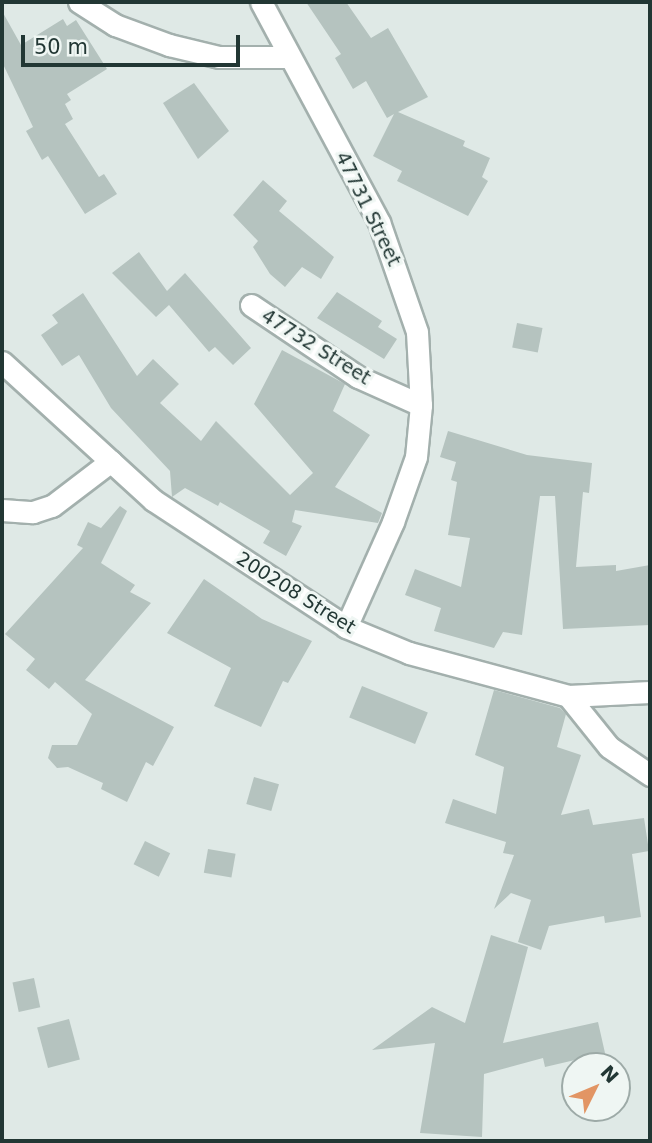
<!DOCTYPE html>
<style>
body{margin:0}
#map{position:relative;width:652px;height:1143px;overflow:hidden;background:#dfe9e6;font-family:"DejaVu Sans",sans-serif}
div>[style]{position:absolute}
.building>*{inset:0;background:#b5c3bf;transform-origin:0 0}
.roads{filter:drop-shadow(2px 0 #a3b0ad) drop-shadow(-2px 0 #a3b0ad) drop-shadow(0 2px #a3b0ad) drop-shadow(0 -2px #a3b0ad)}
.minor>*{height:21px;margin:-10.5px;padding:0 10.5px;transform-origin:10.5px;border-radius:10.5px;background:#fff}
span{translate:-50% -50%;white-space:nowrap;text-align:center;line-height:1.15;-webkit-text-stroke:6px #eff6f3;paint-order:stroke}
.street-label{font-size:19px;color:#223734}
.frame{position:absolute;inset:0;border:4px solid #223734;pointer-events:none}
.north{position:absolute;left:561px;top:1052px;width:70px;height:70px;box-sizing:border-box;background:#eff6f3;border:2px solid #9daaa7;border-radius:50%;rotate:47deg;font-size:19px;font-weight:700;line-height:28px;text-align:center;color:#223734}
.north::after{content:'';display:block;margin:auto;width:24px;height:32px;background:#e29564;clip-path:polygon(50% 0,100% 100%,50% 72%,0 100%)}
.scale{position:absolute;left:21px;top:35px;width:219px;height:32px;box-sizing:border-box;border:4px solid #223734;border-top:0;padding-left:9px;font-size:21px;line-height:24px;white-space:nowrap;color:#223734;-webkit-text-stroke:5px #eff6f3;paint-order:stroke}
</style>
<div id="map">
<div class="building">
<div style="clip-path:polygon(306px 2px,346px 2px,371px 38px,388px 28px,428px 97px,398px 112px,465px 141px,463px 146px,490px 158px,482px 177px,488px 181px,468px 216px,397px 181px,402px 171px,373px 156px,394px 114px,387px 118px,366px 81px,353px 89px,335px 58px,341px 54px)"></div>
<div style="clip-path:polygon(2px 11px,21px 45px,63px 19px,67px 26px,76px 20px,107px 69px,67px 94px,71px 100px,65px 104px,73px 119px,65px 124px,99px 177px,104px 174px,117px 194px,85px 214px,48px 156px,42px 160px,26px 131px,33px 127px,2px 62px)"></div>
<div style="clip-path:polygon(194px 83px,229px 131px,198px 159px,163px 103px)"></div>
<div style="clip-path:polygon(263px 180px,287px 201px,279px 211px,334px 257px,321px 279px,302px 267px,285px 287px,270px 274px,253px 247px,258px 241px,233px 215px)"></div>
<div style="clip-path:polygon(139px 252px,167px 291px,185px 273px,251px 348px,233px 365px,215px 347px,209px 352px,169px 305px,156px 317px,112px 273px)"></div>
<div style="clip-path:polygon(337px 292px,382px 321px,378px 327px,397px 339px,384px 359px,317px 318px)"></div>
<div style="clip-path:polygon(83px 293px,137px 376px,153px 359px,179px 384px,160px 403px,201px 441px,216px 421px,290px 495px,313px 473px,254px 404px,282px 350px,345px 384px,333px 411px,370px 435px,335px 487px,382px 513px,378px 523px,295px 510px,292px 522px,302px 526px,286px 556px,263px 543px,270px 531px,220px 502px,218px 506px,185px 488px,172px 497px,170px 471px,111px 408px,79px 355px,62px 366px,41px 335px,58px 323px,52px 315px)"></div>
<div style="left:517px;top:323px;width:26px;height:25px;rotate:11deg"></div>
<div style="clip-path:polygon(448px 431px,527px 455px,592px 463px,589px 493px,583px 492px,576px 567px,616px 565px,616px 571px,650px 565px,650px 625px,563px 629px,555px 496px,540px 496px,522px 635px,503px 632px,494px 648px,434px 631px,441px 608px,405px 595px,415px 569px,461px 587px,470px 538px,448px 535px,457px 482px,451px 480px,456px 462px,440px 457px)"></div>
<div style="clip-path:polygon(120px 506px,127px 511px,101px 563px,135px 585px,130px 592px,151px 603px,85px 680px,174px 727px,153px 766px,146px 762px,127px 802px,101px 789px,103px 783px,68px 767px,57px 768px,48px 758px,52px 745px,77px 745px,92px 714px,55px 682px,49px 689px,26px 670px,35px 659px,5px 634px,83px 548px,77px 545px,88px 522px,101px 528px)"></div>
<div style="clip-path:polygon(204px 579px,262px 619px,312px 641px,288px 683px,283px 681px,261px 727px,214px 706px,231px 668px,167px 633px)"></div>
<div style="left:362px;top:686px;width:71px;height:34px;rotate:22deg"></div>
<div style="clip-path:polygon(494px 690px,560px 708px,566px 714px,557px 747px,581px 755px,561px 815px,589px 809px,593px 825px,644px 818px,649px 851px,632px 854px,641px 917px,605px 923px,604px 916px,549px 926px,541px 950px,518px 942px,531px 900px,511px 893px,494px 909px,514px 855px,503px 853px,506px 842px,445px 823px,453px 799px,496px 814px,504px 767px,475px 755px)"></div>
<div style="left:254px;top:777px;width:26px;height:28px;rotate:16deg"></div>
<div style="left:145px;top:841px;width:28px;height:26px;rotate:26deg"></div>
<div style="left:208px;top:849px;width:28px;height:24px;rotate:10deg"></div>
<div style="clip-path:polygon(491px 935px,528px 947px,503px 1043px,598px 1022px,605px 1053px,545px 1067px,543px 1058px,484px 1074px,482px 1137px,420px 1133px,435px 1043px,372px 1050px,432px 1007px,465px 1023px)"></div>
<div style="left:34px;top:978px;width:30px;height:22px;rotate:78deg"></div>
<div style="left:69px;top:1019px;width:42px;height:33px;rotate:75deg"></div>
</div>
<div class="roads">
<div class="minor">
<div style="left:79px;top:2px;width:43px;rotate:32.6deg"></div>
<div style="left:115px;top:25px;width:58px;rotate:20.3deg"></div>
<div style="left:169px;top:45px;width:51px;rotate:13.5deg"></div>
<div style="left:219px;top:57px;width:71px"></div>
<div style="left:261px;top:2px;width:250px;rotate:61.8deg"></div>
<div style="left:379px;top:222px;width:116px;rotate:70.9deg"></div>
<div style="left:417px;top:332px;width:73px;rotate:86.9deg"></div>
<div style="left:421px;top:405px;width:52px;rotate:95.5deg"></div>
<div style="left:416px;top:457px;width:69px;rotate:109.5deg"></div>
<div style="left:393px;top:522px;width:115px;rotate:114.1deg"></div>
<div style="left:251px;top:305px;width:129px;rotate:33.9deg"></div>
<div style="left:358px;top:377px;width:69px;rotate:24deg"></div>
<div style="left:2px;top:362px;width:205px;rotate:42.4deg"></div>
<div style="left:153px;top:500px;width:231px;rotate:33.3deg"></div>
<div style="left:346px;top:627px;width:68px;rotate:22.4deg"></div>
<div style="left:409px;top:653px;width:165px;rotate:15.1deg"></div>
<div style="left:568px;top:696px;width:82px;rotate:-2.8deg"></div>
<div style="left:2px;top:510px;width:31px;rotate:4deg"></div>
<div style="left:33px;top:512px;width:20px;rotate:-18deg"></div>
<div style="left:52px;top:506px;width:74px;rotate:-37.3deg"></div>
<div style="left:568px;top:696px;width:65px;rotate:51.2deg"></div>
<div style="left:609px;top:747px;width:50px;rotate:34.3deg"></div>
</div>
</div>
<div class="street-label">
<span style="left:368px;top:209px;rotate:64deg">47731 Street</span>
<span style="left:316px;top:347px;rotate:32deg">47732 Street</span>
<span style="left:296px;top:593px;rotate:32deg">200208 Street</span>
</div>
<div class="frame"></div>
<div class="north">N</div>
<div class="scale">50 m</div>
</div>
